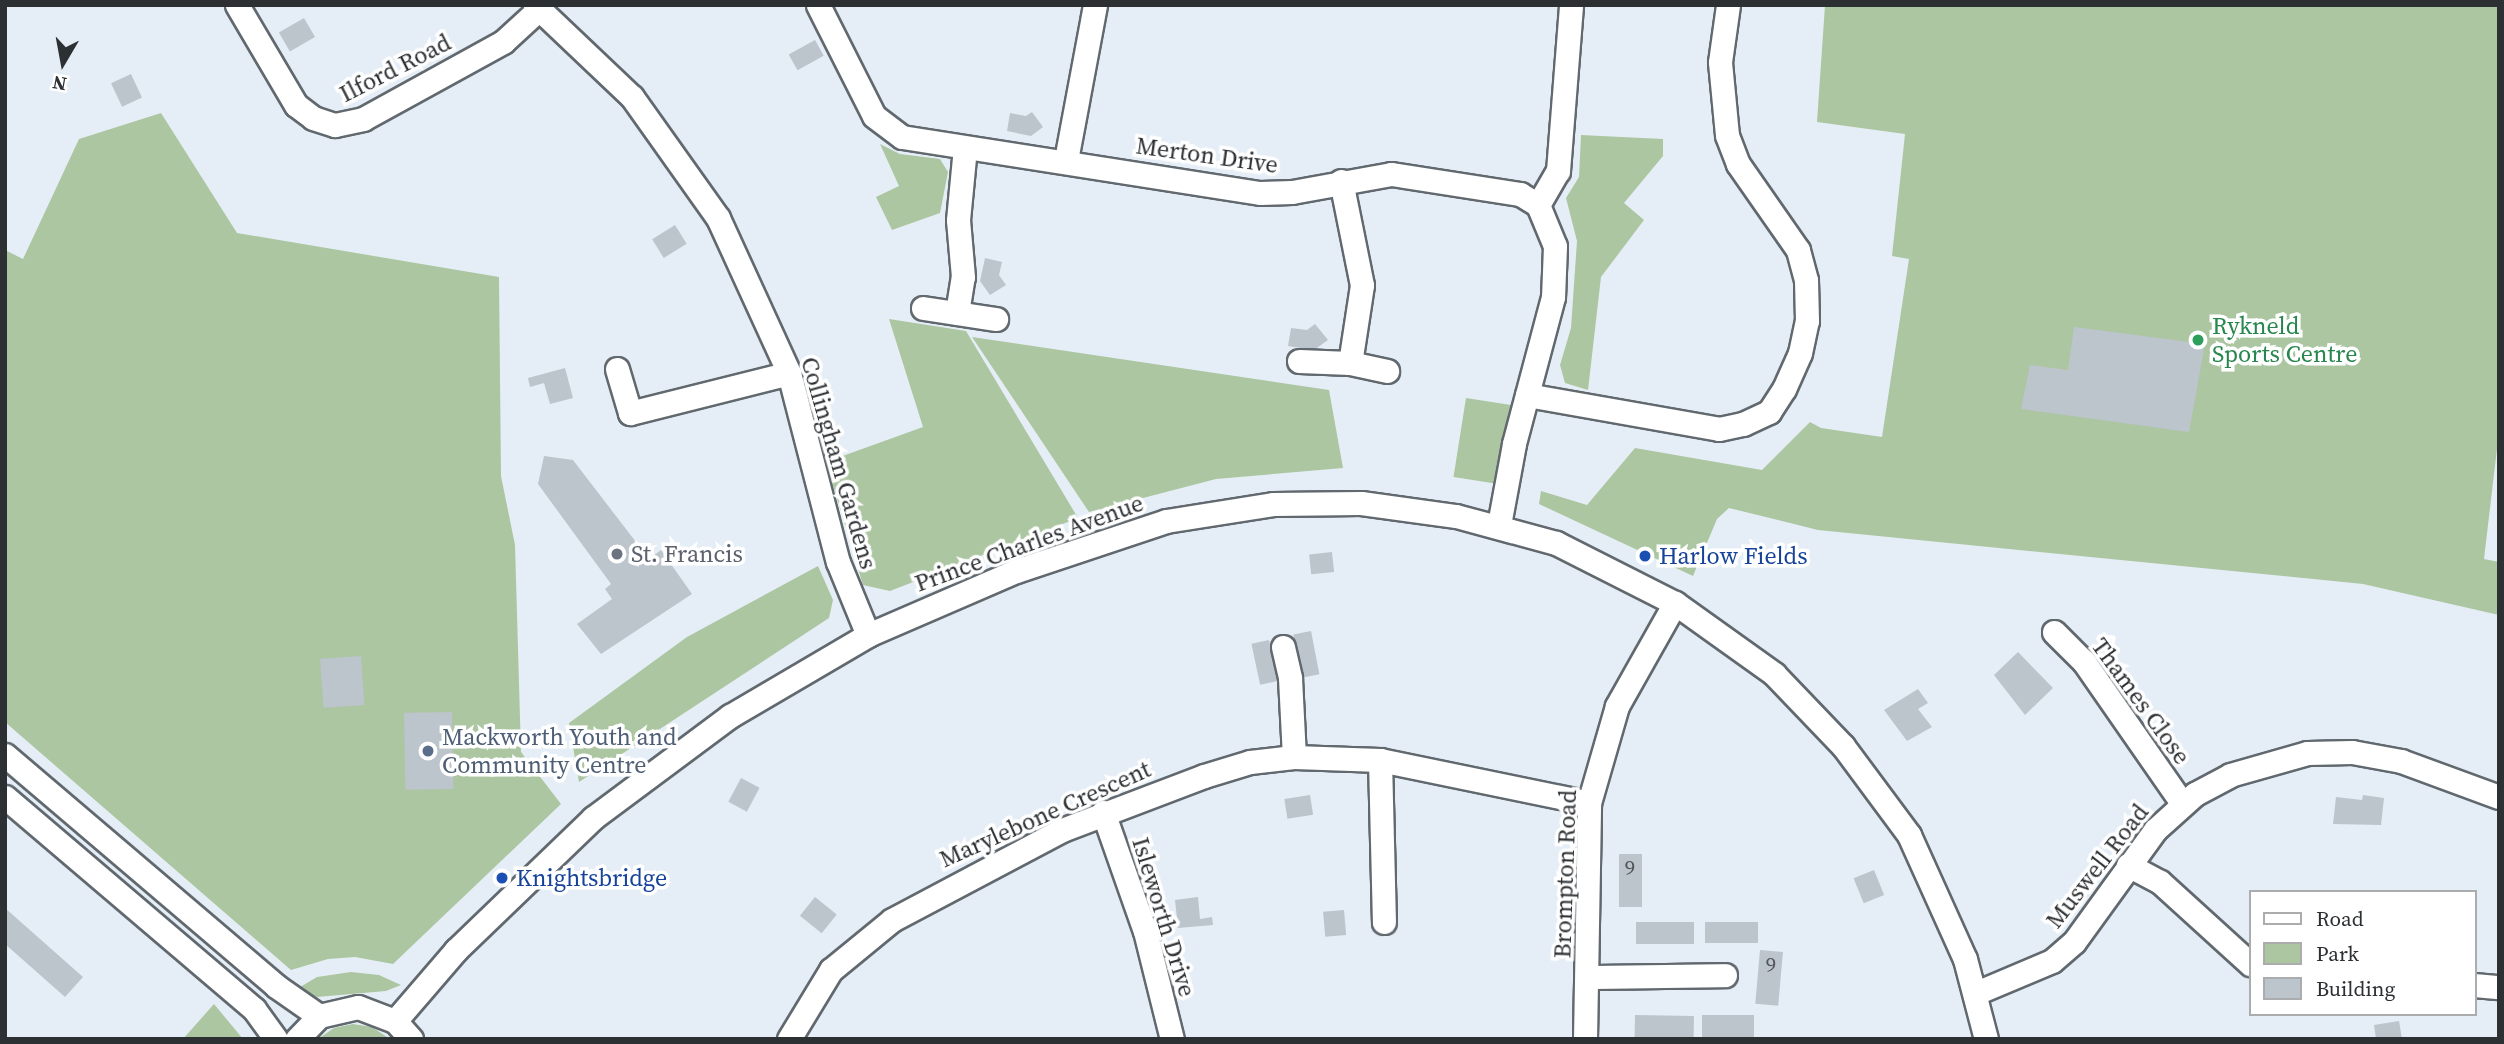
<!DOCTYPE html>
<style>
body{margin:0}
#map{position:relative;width:2504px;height:1044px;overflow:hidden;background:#e5eef6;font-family:"Source Serif 4",serif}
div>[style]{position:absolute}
.green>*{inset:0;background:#acc6a2;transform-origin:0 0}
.building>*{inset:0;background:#bcc4cc;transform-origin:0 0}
.roads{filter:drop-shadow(2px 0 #61696f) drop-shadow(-2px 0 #61696f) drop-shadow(0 2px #61696f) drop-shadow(0 -2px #61696f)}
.minor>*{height:23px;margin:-11.5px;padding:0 11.5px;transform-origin:11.5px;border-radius:11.5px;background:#fff}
.dots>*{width:19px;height:19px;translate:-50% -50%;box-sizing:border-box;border:4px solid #fff;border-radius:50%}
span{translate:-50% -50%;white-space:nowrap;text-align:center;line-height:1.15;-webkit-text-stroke:7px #fff;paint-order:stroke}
.number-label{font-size:21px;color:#515559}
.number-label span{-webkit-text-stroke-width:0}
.street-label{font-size:24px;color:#2d3033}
.leisure-label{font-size:24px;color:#27864d}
.left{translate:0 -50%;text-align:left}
.worship-label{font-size:24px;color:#5b616d}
.transit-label{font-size:24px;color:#164399}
.service-label{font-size:24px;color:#4e5e75}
.frame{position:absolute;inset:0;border:7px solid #2d3033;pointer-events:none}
.legend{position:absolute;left:2249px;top:890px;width:228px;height:126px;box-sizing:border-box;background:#fff;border:2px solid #abacad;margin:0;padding:9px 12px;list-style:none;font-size:21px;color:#2d3033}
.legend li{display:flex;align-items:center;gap:14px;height:35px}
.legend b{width:35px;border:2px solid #abacad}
.north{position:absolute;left:28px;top:28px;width:70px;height:70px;-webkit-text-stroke:5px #fff;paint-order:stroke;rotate:190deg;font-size:19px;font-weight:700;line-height:28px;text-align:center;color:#2d3033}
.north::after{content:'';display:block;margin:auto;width:24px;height:32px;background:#2d3033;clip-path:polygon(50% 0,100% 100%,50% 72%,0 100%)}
</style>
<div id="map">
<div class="green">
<div style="clip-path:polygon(1825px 5px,2499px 5px,2499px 432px,2484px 559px,2499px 562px,2499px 615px,2363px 584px,1818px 530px,1729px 508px,1717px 519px,1693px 576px,1539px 504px,1541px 491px,1587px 505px,1635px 448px,1762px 470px,1810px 422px,1821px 428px,1882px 437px,1909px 259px,1892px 256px,1905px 134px,1817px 122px)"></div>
<div style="clip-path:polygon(161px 113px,237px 233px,499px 277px,501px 476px,515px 545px,521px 752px,561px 804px,393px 964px,355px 957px,328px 959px,291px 970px,5px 722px,5px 250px,23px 259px,79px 139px)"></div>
<div style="clip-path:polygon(1581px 135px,1663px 139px,1663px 156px,1624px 203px,1644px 220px,1601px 277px,1588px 390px,1565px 383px,1560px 365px,1571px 328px,1577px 241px,1566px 198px,1579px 177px)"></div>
<div style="clip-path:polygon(880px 144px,900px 154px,940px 159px,948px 172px,940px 213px,892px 230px,876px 197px,899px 186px)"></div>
<div style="clip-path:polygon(889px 319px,966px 331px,1078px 518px,890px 591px,863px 585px,826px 462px,923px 427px)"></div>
<div style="clip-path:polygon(972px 337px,1329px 390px,1343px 468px,1216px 479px,1089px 512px)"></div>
<div style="left:1466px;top:398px;width:47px;height:80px;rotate:9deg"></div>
<div style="clip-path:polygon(818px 566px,833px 600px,829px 618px,579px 782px,569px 723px,687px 637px)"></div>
<div style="clip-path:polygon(351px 972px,379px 975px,401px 985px,386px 991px,317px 997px,295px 990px,317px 977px)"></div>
<div style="clip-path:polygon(214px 1004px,243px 1039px,183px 1039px)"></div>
<div style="clip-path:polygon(353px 1024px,372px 1027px,390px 1039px,318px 1039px,334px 1028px)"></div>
</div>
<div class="building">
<div style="left:304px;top:18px;width:22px;height:29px;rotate:60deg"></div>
<div style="left:815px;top:40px;width:18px;height:30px;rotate:61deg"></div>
<div style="left:131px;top:74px;width:26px;height:22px;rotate:65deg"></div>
<div style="clip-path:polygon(1032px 112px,1043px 127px,1031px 136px,1007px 131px,1010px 113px,1026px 116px)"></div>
<div style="left:675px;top:225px;width:22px;height:27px;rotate:58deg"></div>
<div style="clip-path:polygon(985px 258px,1002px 262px,999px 275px,1006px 285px,990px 295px,980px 281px)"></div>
<div style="clip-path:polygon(1315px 324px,1328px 340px,1314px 350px,1288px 346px,1291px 328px,1307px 330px)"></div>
<div style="clip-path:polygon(2074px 327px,2205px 344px,2189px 432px,2021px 409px,2030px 365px,2068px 370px)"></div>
<div style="clip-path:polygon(565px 368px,573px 398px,550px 404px,544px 383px,530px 387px,528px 378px)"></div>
<div style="clip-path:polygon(544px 456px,573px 460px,649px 559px,661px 550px,692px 594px,601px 654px,577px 624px,612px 599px,605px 589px,611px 584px,538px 484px)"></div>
<div style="left:1332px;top:552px;width:20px;height:23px;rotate:84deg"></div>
<div style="left:1311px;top:631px;width:44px;height:18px;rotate:79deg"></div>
<div style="left:1269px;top:640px;width:42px;height:18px;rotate:78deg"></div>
<div style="clip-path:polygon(2018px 652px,2053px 688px,2025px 715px,1994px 675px)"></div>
<div style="left:361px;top:656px;width:49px;height:41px;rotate:86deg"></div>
<div style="clip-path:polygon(1918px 689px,1928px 703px,1918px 709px,1932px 727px,1907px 741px,1884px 710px)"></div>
<div style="left:452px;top:712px;width:77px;height:48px;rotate:89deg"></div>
<div style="left:741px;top:778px;width:21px;height:27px;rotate:28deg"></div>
<div style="left:1310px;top:795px;width:20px;height:26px;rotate:81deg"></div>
<div style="clip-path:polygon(2363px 795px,2384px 798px,2381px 825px,2333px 824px,2336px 797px,2362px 800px)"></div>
<div style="left:1619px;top:854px;width:23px;height:53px"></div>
<div style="left:1874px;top:870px;width:27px;height:22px;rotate:68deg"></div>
<div style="left:815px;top:897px;width:28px;height:24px;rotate:39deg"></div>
<div style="clip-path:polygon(1198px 897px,1200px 919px,1212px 917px,1213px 925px,1178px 928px,1175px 900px)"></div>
<div style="clip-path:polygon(5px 908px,83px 977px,65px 997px,5px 944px)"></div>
<div style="left:1344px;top:910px;width:25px;height:21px;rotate:85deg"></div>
<div style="left:1636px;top:922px;width:58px;height:22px"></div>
<div style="left:1758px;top:922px;width:21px;height:53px;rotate:90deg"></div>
<div style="left:1760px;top:950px;width:23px;height:54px;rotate:5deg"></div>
<div style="left:1635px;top:1015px;width:59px;height:23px;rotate:1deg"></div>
<div style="left:1702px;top:1015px;width:52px;height:22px"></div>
<div style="clip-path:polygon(2399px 1021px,2402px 1039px,2376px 1039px,2374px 1025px)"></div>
</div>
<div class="roads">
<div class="minor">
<div style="left:237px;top:5px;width:116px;rotate:59.5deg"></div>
<div style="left:296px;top:105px;width:21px;rotate:37deg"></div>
<div style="left:313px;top:118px;width:23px;rotate:18deg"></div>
<div style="left:335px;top:125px;width:29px;rotate:-12deg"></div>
<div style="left:363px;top:119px;width:160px;rotate:-28.8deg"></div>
<div style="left:503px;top:42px;width:49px;rotate:-42.5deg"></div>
<div style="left:535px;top:5px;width:134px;rotate:43.5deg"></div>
<div style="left:632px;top:97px;width:148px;rotate:54.6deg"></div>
<div style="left:718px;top:218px;width:170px;rotate:65.4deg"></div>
<div style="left:789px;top:373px;width:195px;rotate:75.5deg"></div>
<div style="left:838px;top:562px;width:79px;rotate:67.7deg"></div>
<div style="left:818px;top:5px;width:124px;rotate:63.2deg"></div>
<div style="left:874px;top:116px;width:35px;rotate:37deg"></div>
<div style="left:902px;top:137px;width:362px;rotate:8.9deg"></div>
<div style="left:1260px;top:193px;width:32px;rotate:-2deg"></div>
<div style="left:1292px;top:192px;width:101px;rotate:-10.3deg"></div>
<div style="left:1391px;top:174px;width:131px;rotate:8.8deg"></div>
<div style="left:1520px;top:194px;width:21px;rotate:31deg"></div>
<div style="left:1538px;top:205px;width:44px;rotate:67.5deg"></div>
<div style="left:1555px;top:246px;width:51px;rotate:92.2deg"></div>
<div style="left:1553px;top:297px;width:152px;rotate:104.9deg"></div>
<div style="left:1514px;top:444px;width:82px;rotate:100.5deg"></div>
<div style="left:1066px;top:160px;width:158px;rotate:-79.4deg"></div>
<div style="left:1341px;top:181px;width:106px;rotate:78.6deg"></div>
<div style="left:1362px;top:285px;width:79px;rotate:98.7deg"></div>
<div style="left:1538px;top:205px;width:39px;rotate:-60deg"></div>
<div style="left:1558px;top:171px;width:167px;rotate:-85.5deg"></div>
<div style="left:923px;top:308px;width:74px;rotate:8.6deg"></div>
<div style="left:957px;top:313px;width:36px;rotate:-81deg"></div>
<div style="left:963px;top:277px;width:57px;rotate:-95deg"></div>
<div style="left:958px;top:220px;width:73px;rotate:-84.5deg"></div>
<div style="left:1299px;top:361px;width:51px;rotate:2.2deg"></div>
<div style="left:1350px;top:363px;width:38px;rotate:12deg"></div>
<div style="left:617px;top:369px;width:46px;rotate:73.5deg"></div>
<div style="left:630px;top:413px;width:164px;rotate:-14.1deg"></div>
<div style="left:1527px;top:395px;width:195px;rotate:10deg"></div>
<div style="left:1719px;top:429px;width:25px;rotate:-12deg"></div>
<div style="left:1743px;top:424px;width:29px;rotate:-25deg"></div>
<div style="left:1769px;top:412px;width:27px;rotate:-57deg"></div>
<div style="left:1784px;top:389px;width:39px;rotate:-66deg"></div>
<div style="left:1800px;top:353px;width:33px;rotate:-78deg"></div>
<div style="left:1807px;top:321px;width:41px;rotate:-91.4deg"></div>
<div style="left:1806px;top:280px;width:31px;rotate:-105deg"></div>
<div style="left:1798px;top:250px;width:105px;rotate:-124.9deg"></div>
<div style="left:1738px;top:164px;width:31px;rotate:-111deg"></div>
<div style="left:1727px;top:135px;width:73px;rotate:-95.5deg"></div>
<div style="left:1720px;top:62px;width:58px;rotate:-82deg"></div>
<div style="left:2054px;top:632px;width:42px;rotate:45deg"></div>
<div style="left:2084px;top:662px;width:172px;rotate:55.2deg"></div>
<div style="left:1283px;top:647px;width:32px;rotate:77deg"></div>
<div style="left:1290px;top:678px;width:79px;rotate:87.1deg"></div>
<div style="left:5px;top:755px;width:356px;rotate:40.4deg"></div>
<div style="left:276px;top:986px;width:52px;rotate:34.9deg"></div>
<div style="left:1380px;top:760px;width:162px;rotate:88.6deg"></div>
<div style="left:5px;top:797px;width:327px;rotate:40.4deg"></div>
<div style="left:254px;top:1009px;width:37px;rotate:54deg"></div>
<div style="left:1103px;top:812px;width:126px;rotate:70.6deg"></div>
<div style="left:1145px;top:931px;width:111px;rotate:76deg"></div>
<div style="left:2128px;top:865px;width:36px;rotate:28deg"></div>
<div style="left:2160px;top:882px;width:122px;rotate:42.3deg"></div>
<div style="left:1587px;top:977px;width:138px;rotate:-0.8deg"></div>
<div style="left:2474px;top:985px;width:25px;rotate:5deg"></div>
<div style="left:1976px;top:993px;width:82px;rotate:-22.8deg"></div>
<div style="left:2052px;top:961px;width:29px;rotate:-41deg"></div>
<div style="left:2074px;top:942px;width:138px;rotate:-54.1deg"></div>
<div style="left:2155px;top:830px;width:54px;rotate:-42deg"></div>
<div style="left:2195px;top:794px;width:40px;rotate:-28deg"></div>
<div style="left:2230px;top:775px;width:80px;rotate:-15.9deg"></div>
<div style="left:2307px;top:753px;width:45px;rotate:-1.3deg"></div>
<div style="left:2352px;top:752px;width:50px;rotate:10.4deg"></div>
<div style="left:2401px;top:761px;width:104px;rotate:20.2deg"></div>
<div style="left:395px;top:1021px;width:94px;rotate:-49.3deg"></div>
<div style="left:456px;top:950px;width:190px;rotate:-43.9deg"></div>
<div style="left:593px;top:818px;width:171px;rotate:-36.7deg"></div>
<div style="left:730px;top:716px;width:160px;rotate:-30.4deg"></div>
<div style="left:868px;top:635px;width:161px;rotate:-23.4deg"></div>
<div style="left:1016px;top:571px;width:158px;rotate:-18.4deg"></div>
<div style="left:1166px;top:521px;width:108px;rotate:-9deg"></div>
<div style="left:1273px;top:504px;width:88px;rotate:-0.7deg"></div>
<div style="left:1361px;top:503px;width:96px;rotate:7.8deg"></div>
<div style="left:1456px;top:516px;width:104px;rotate:15.1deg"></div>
<div style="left:1556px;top:543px;width:133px;rotate:26.8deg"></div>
<div style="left:1675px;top:603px;width:122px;rotate:35.6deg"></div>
<div style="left:1774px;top:674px;width:100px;rotate:46.2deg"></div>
<div style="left:1843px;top:746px;width:111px;rotate:53.4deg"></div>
<div style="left:1909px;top:835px;width:136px;rotate:65.7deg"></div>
<div style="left:1965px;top:959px;width:83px;rotate:75.3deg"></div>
<div style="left:297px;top:1039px;width:32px;rotate:-46deg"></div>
<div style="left:319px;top:1016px;width:40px;rotate:-13deg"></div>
<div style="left:358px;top:1007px;width:40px;rotate:21deg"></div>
<div style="left:395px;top:1021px;width:24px;rotate:48deg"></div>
<div style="left:789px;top:1039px;width:81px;rotate:-58.7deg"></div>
<div style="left:831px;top:970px;width:79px;rotate:-39.3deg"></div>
<div style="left:892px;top:920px;width:192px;rotate:-27.9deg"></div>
<div style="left:1062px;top:830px;width:152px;rotate:-20.8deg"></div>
<div style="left:1204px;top:776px;width:48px;rotate:-16.9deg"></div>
<div style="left:1250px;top:762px;width:44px;rotate:-6.5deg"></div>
<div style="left:1294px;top:757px;width:86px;rotate:2deg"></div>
<div style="left:1380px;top:760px;width:213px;rotate:11.6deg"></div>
<div style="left:1585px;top:1039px;width:236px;rotate:-89deg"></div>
<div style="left:1589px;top:803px;width:101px;rotate:-73.9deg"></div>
<div style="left:1617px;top:706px;width:118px;rotate:-60.6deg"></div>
</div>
</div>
<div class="dots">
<div style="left:2198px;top:340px;background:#2e9e5b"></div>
<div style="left:617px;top:554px;background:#6b7280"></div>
<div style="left:1645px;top:556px;background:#1a4fb4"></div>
<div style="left:428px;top:751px;background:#5c6f8a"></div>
<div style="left:502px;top:878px;background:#1a4fb4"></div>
</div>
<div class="number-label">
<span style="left:1630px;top:868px">9</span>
<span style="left:1771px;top:965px">9</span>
</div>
<div class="street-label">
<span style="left:395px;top:68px;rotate:-27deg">Ilford Road</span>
<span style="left:1207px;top:155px;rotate:8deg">Merton Drive</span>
<span style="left:839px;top:463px;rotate:74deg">Collingham Gardens</span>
<span style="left:1029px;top:543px;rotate:-20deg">Prince Charles Avenue</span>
<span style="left:2141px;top:701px;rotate:54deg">Thames Close</span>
<span style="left:1045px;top:814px;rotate:-24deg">Marylebone Crescent</span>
<span style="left:2097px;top:866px;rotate:-52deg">Muswell Road</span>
<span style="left:1565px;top:874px;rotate:-88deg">Brompton Road</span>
<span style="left:1164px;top:917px;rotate:73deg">Isleworth Drive</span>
</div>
<div class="leisure-label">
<span class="left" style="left:2212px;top:340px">Rykneld<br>Sports Centre</span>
</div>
<div class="worship-label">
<span class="left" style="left:631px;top:554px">St. Francis</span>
</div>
<div class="transit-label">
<span class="left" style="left:1659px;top:556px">Harlow Fields</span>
<span class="left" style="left:516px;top:878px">Knightsbridge</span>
</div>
<div class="service-label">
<span class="left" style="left:442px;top:751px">Mackworth Youth and<br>Community Centre</span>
</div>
<div class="frame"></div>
<ul class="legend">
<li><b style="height:9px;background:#fff"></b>Road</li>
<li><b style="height:19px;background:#acc6a2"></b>Park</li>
<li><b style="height:19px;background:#bcc4cc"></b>Building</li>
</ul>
<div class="north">N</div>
</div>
